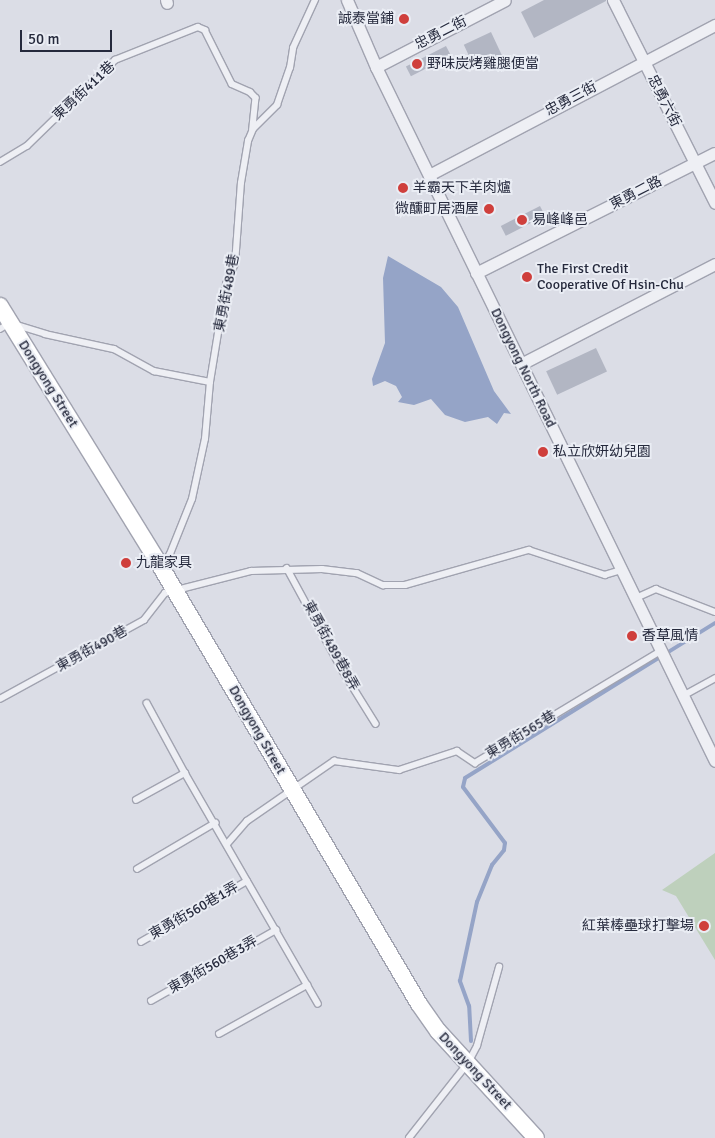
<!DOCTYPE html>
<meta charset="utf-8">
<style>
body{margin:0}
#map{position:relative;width:715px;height:1138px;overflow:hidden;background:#dbdde6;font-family:Signika,"Noto Sans TC",sans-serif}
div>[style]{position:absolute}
.green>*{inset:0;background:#bed0bc}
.water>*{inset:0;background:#95a4c7}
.stream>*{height:4px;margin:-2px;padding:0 2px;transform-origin:2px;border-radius:2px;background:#95a4c7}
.building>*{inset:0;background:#b2b6c3;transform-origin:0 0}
.roads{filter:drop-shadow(1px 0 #a1a3b0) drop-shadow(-1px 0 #a1a3b0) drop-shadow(0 1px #a1a3b0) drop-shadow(0 -1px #a1a3b0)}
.lane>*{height:5.5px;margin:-2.75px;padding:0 2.75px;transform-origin:2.75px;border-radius:2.75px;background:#eeeff4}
.street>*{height:11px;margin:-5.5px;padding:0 5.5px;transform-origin:5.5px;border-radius:5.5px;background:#eeeff4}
.secondary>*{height:16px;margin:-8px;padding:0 8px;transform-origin:8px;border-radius:8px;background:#fff}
.dots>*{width:14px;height:14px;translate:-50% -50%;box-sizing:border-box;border:2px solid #eaedf4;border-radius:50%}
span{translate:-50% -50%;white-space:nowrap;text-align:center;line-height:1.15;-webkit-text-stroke:4px #eaedf4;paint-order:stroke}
.poi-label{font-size:14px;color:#25293c}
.right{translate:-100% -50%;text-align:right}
.left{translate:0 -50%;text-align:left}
.street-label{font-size:14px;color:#25293c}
.scale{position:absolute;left:20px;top:30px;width:92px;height:22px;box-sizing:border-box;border:2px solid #25293c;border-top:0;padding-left:6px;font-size:15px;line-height:18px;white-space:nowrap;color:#25293c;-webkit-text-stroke:4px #eaedf4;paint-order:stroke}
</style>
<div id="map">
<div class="green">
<div style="clip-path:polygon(715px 853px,715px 960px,676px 896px,662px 890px)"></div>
</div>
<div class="water">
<div style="clip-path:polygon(388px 256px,441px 287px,458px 307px,494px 391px,511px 414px,504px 413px,497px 424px,488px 417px,465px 422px,445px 415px,431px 399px,414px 405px,398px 402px,402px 397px,396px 386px,385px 381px,373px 386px,372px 379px,385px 343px,383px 278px)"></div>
</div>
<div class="stream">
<div style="left:471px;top:1041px;width:35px;rotate:-93deg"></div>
<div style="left:469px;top:1006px;width:27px;rotate:-110deg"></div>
<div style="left:460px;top:981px;width:81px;rotate:-77.9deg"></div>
<div style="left:477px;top:902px;width:40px;rotate:-68deg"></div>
<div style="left:492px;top:865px;width:19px;rotate:-51deg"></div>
<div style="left:504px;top:850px;width:7px;rotate:-82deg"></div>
<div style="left:505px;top:843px;width:70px;rotate:-126.9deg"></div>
<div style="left:463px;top:787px;width:9px;rotate:-77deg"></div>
<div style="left:465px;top:778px;width:294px;rotate:-31.8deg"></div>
</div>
<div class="building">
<div style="clip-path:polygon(544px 0,606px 0,606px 1px,534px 38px,521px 12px)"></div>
<div style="left:491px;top:32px;width:26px;height:30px;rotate:65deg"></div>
<div style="left:446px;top:46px;width:11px;height:45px;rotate:63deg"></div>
<div style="left:540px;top:206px;width:11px;height:44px;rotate:63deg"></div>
<div style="left:596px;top:348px;width:26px;height:55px;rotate:65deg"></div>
</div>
<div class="roads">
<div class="lane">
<div style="left:0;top:162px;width:31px;rotate:-31deg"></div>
<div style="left:27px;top:146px;width:123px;rotate:-44.3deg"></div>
<div style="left:115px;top:60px;width:89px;rotate:-21.7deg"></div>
<div style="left:198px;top:27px;width:8px;rotate:23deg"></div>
<div style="left:205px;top:30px;width:60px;rotate:63.4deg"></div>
<div style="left:232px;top:84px;width:20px;rotate:24deg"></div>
<div style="left:250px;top:92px;width:8px;rotate:45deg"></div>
<div style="left:256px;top:98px;width:31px;rotate:96deg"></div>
<div style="left:0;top:329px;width:12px;rotate:-31deg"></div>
<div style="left:10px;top:323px;width:37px;rotate:17deg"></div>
<div style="left:45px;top:334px;width:71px;rotate:12.3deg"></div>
<div style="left:114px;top:349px;width:46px;rotate:28.8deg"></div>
<div style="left:154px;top:371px;width:57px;rotate:11.1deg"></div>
<div style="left:210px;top:382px;width:99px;rotate:-80.7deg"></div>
<div style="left:226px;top:284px;width:22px;rotate:-66deg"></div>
<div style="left:235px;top:264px;width:81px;rotate:-85.8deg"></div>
<div style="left:241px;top:183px;width:43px;rotate:-80.5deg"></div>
<div style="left:248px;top:141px;width:13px;rotate:-67deg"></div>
<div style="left:253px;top:129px;width:34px;rotate:-45deg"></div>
<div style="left:277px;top:105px;width:39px;rotate:-71deg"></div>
<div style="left:290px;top:68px;width:20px;rotate:-81deg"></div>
<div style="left:293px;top:48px;width:53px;rotate:-65.4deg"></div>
<div style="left:163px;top:564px;width:12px;rotate:-55deg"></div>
<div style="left:170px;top:554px;width:59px;rotate:-68.2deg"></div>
<div style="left:192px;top:499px;width:61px;rotate:-77.8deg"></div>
<div style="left:205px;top:439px;width:57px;rotate:-85deg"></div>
<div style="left:287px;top:568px;width:117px;rotate:61.5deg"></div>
<div style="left:343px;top:671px;width:62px;rotate:58.1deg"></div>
<div style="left:636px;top:598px;width:22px;rotate:-24deg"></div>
<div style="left:656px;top:589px;width:63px;rotate:21.3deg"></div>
<div style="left:683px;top:696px;width:37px;rotate:-29deg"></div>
<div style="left:0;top:699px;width:164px;rotate:-28.7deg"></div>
<div style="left:144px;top:620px;width:34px;rotate:-52deg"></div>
<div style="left:165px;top:593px;width:89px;rotate:-14.3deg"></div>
<div style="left:251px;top:571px;width:71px;rotate:-1.6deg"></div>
<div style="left:322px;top:569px;width:35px;rotate:7deg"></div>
<div style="left:357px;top:573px;width:29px;rotate:25deg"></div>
<div style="left:383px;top:585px;width:22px"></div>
<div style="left:405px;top:585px;width:129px;rotate:-15.8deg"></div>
<div style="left:529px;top:550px;width:80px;rotate:18.2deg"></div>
<div style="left:605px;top:575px;width:17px;rotate:-17deg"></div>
<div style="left:147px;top:703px;width:80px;rotate:61.5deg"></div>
<div style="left:185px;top:773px;width:266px;rotate:60deg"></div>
<div style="left:136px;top:800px;width:56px;rotate:-28.9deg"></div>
<div style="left:227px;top:844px;width:30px;rotate:-49deg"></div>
<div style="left:247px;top:821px;width:106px;rotate:-34.6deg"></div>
<div style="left:334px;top:761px;width:66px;rotate:7.9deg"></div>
<div style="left:399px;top:770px;width:61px;rotate:-18.1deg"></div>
<div style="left:457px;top:751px;width:22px;rotate:34deg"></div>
<div style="left:475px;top:763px;width:217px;rotate:-31.1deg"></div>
<div style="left:137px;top:869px;width:91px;rotate:-30.5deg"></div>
<div style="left:141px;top:942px;width:122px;rotate:-29.9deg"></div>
<div style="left:151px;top:1001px;width:144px;rotate:-29.6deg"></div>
<div style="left:219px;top:1034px;width:101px;rotate:-29.1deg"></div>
<div style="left:409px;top:1138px;width:95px;rotate:-51.8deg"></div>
<div style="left:468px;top:1063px;width:19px;rotate:-62deg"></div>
<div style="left:477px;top:1046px;width:82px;rotate:-74.4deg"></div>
</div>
<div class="street">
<div style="left:166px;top:0;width:3px;rotate:72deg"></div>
<div style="left:347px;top:0;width:73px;rotate:66.6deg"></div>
<div style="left:376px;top:67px;width:772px;rotate:63.97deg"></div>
<div style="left:613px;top:0;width:227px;rotate:63.3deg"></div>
<div style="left:376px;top:67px;width:145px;rotate:-27.4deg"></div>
<div style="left:429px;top:175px;width:323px;rotate:-27.7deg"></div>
<div style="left:476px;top:273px;width:267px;rotate:-26.7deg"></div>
<div style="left:521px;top:364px;width:218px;rotate:-27.3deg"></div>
</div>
<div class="secondary">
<div style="left:0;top:306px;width:307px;rotate:58.3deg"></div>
<div style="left:161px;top:567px;width:507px;rotate:59.44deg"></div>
<div style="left:419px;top:1004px;width:33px;rotate:55deg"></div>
<div style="left:438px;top:1031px;width:145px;rotate:47.5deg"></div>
</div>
</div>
<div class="dots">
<div style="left:404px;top:19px;background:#cf3f3c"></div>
<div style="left:417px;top:64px;background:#cf3f3c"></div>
<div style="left:403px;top:188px;background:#cf3f3c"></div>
<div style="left:489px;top:209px;background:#cf3f3c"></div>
<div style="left:522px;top:220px;background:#cf3f3c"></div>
<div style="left:527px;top:277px;background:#cf3f3c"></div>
<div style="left:543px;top:452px;background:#cf3f3c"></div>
<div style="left:126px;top:563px;background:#cf3f3c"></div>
<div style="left:632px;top:636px;background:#cf3f3c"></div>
<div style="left:704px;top:926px;background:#cf3f3c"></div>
</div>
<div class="poi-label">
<span class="right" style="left:394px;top:19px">誠泰當鋪</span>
<span class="left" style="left:427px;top:64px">野味炭烤雞腿便當</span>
<span class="left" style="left:413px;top:188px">羊霸天下羊肉爐</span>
<span class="right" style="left:479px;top:209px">微醺町居酒屋</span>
<span class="left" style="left:532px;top:220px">易峰峰邑</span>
<span class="left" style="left:537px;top:277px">The First Credit<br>Cooperative Of Hsin-Chu</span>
<span class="left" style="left:553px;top:452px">私立欣妍幼兒園</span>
<span class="left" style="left:136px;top:563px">九龍家具</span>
<span class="left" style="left:642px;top:636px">香草風情</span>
<span class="right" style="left:694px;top:926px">紅葉棒壘球打擊場</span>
</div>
<div class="street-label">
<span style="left:441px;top:33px;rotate:-27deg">忠勇二街</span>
<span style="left:84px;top:91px;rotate:-43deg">東勇街411巷</span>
<span style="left:571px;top:99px;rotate:-28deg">忠勇三街</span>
<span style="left:664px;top:101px;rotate:63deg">忠勇六街</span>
<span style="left:636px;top:193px;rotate:-27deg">東勇二路</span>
<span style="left:227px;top:293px;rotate:-79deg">東勇街489巷</span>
<span style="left:523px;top:368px;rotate:64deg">Dongyong North Road</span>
<span style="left:48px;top:384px;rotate:58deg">Dongyong Street</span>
<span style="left:331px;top:646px;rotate:61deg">東勇街489巷8弄</span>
<span style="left:92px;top:649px;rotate:-29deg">東勇街490巷</span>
<span style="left:257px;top:730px;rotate:60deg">Dongyong Street</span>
<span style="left:521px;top:735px;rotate:-31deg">東勇街565巷</span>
<span style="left:194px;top:911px;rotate:-30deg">東勇街560巷1弄</span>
<span style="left:213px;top:965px;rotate:-30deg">東勇街560巷3弄</span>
<span style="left:475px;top:1071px;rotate:47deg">Dongyong Street</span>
</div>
<div class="scale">50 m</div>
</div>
